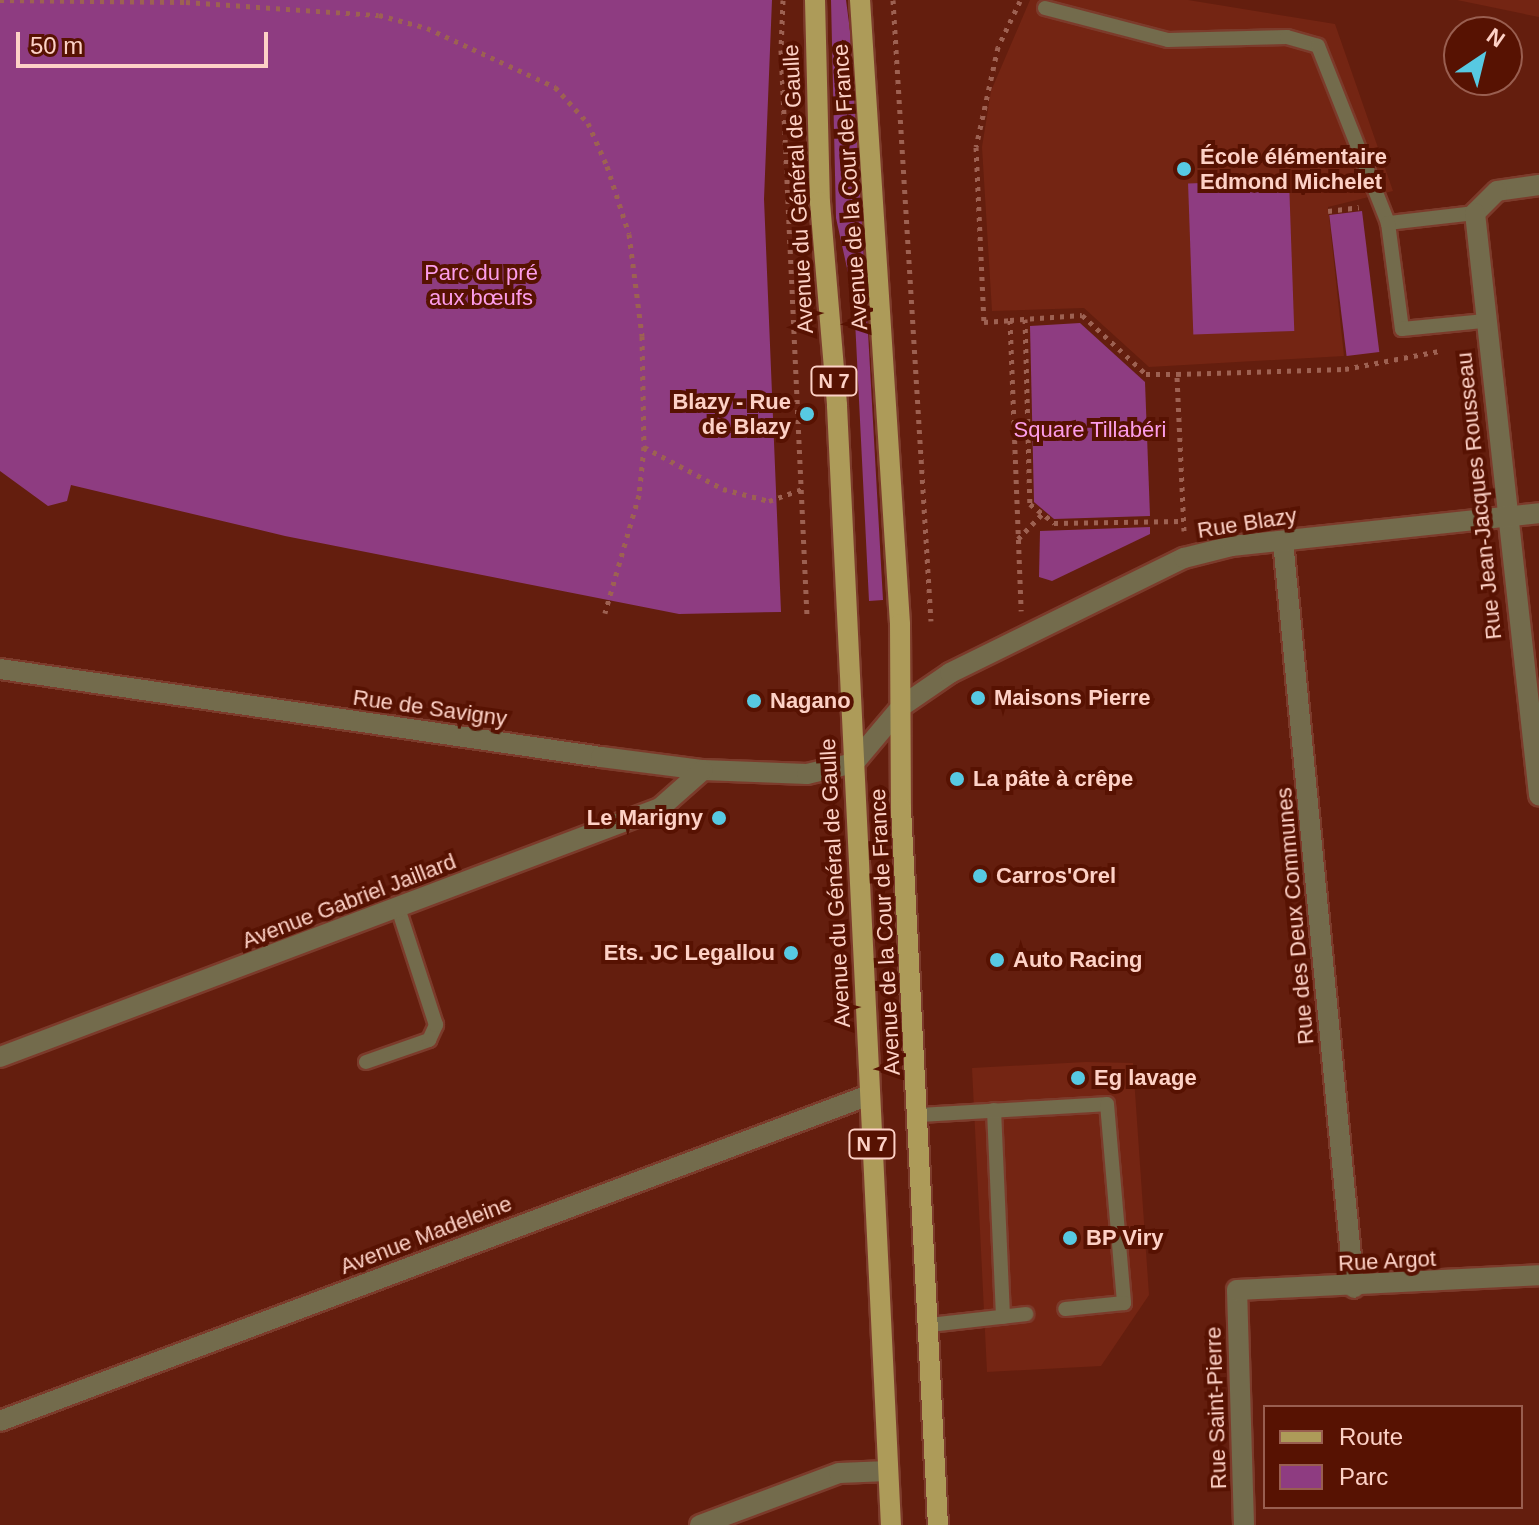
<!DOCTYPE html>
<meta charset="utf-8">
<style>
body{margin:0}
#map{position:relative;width:1539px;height:1525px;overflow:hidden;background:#641e0e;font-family:Arial,sans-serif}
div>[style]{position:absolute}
.built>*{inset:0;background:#742513}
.green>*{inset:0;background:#8e3c81;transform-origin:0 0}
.path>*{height:5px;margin-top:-2.5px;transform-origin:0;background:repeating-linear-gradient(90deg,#9d6152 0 4px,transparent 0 10px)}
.roads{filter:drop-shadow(2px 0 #7c3b2b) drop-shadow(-2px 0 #7c3b2b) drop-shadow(0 2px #7c3b2b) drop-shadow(0 -2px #7c3b2b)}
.service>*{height:14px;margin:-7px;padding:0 7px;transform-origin:7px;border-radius:7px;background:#736b4c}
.minor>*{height:20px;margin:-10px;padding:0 10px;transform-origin:10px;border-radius:10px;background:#736b4c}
.primary>*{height:20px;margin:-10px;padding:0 10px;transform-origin:10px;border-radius:10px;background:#ad9b59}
.dots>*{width:22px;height:22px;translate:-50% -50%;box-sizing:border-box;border:4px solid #571202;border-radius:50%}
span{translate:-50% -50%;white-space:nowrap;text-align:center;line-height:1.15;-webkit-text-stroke:8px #571202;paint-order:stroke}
.shield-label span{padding:2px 6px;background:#571202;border:2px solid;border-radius:6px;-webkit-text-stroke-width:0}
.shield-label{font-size:20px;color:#fdd1c6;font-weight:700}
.poi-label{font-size:22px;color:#fdd1c6;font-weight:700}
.left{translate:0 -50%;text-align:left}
.right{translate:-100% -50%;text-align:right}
.street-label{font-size:22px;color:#fdd1c6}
.park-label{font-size:22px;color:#fc9de9}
.legend{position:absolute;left:1263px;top:1405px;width:260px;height:104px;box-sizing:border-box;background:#571202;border:2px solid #995e50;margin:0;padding:10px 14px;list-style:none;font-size:24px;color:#fdd1c6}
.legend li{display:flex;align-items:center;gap:16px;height:40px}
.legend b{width:40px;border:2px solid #995e50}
.north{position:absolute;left:1443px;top:16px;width:80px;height:80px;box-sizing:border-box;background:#571202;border:2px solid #995e50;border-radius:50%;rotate:35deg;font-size:22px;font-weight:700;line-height:32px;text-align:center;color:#fdd1c6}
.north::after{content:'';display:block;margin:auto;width:28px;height:36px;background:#57c9e2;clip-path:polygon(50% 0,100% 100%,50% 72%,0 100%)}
.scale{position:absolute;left:16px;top:32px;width:252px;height:36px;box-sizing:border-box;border:4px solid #fdd1c6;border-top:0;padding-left:10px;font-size:24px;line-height:28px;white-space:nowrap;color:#fdd1c6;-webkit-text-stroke:6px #571202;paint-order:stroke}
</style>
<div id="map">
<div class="built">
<div style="clip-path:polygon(1030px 0,1188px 0,1335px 24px,1393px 191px,1328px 207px,1344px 356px,1149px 367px,1084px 308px,992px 311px,982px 147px,991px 91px)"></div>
<div style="clip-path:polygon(1457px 0,1539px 0,1539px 17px)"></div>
<div style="clip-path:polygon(1086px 1062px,1133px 1063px,1149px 1295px,1101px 1366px,987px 1372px,972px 1068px)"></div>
</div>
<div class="green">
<div style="clip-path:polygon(0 0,772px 0,764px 199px,781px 612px,679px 614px,285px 536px,71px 485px,67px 501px,48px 506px,0 471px)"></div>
<div style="clip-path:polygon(831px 0,846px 0,852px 46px,883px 600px,869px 601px,854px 300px,836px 218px)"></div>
<div style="left:1289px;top:180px;width:151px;height:101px;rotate:88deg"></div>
<div style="left:1362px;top:211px;width:142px;height:33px;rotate:83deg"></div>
<div style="clip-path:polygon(1080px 323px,1145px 382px,1150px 516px,1054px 519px,1034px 502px,1030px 326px)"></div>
<div style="clip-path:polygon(1150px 527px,1150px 534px,1052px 581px,1039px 577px,1040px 531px)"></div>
</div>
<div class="path">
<div style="left:0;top:0;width:186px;rotate:0.6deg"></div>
<div style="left:186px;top:2px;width:193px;rotate:3.9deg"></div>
<div style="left:379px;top:15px;width:50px;rotate:15.2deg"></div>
<div style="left:427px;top:28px;width:141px;rotate:24.7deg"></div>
<div style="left:555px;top:87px;width:49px;rotate:47.5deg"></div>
<div style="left:588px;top:123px;width:47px;rotate:66.2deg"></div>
<div style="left:607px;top:166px;width:71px;rotate:72.1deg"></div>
<div style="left:629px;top:234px;width:103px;rotate:82.7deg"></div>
<div style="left:642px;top:336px;width:111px;rotate:89deg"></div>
<div style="left:644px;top:447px;width:48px;rotate:95.9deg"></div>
<div style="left:639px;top:495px;width:123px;rotate:106.1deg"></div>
<div style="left:783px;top:0;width:50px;rotate:92.3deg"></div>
<div style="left:781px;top:50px;width:568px;rotate:87.37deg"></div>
<div style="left:893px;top:0;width:622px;rotate:86.5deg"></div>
<div style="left:1020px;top:1px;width:51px;rotate:115.6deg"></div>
<div style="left:998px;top:47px;width:102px;rotate:102.4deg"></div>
<div style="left:976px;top:147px;width:175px;rotate:87.4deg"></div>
<div style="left:984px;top:322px;width:26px;rotate:-4deg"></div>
<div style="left:1010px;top:320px;width:291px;rotate:87.8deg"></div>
<div style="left:1328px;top:211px;width:31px;rotate:-7deg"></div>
<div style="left:1025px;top:319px;width:185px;rotate:88.5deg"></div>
<div style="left:1030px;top:504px;width:31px;rotate:38deg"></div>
<div style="left:1054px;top:523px;width:129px;rotate:-0.9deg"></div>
<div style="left:1010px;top:320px;width:72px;rotate:-4deg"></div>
<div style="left:1082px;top:315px;width:87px;rotate:42.7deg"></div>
<div style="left:1146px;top:374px;width:31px"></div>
<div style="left:644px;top:447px;width:89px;rotate:28deg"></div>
<div style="left:723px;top:489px;width:48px;rotate:14.6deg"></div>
<div style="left:769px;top:501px;width:35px;rotate:-20deg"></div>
<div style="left:1184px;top:531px;width:157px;rotate:-92.6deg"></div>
<div style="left:1177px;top:374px;width:168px;rotate:-1.7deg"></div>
<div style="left:1345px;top:369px;width:96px;rotate:-10.8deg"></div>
<div style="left:1018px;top:539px;width:35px;rotate:-46deg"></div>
</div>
<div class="roads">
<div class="service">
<div style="left:1045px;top:8px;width:127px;rotate:14.6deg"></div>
<div style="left:1168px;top:40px;width:119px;rotate:-1.4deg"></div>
<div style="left:1287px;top:37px;width:32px;rotate:16deg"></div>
<div style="left:1318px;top:46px;width:190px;rotate:68.4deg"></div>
<div style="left:1475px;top:213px;width:88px;rotate:173.4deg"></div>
<div style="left:1388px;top:223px;width:107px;rotate:82.5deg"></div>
<div style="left:1402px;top:329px;width:81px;rotate:-5.6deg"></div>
<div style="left:366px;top:1062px;width:67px;rotate:-19.2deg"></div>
<div style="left:429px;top:1040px;width:17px;rotate:-65deg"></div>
<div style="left:436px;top:1025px;width:123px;rotate:-108deg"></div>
<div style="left:994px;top:1110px;width:207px;rotate:87.5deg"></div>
<div style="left:918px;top:1115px;width:189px;rotate:-3.3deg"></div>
<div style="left:1107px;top:1104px;width:200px;rotate:85.1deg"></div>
<div style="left:1124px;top:1303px;width:59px;rotate:174.2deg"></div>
<div style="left:930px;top:1325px;width:97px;rotate:-6.5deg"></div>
</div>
<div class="minor">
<div style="left:1539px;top:185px;width:42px;rotate:171.9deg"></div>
<div style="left:1497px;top:191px;width:31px;rotate:135deg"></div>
<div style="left:1475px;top:213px;width:586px;rotate:83.72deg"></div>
<div style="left:1283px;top:541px;width:750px;rotate:84.57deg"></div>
<div style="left:0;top:669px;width:607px;rotate:8.33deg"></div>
<div style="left:601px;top:757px;width:103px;rotate:7.3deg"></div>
<div style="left:703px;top:770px;width:104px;rotate:2.2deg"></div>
<div style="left:807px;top:774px;width:48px;rotate:-13.2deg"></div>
<div style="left:854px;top:763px;width:75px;rotate:-49.9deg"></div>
<div style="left:902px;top:706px;width:58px;rotate:-34.5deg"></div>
<div style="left:950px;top:673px;width:261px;rotate:-26.2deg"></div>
<div style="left:1184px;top:558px;width:49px;rotate:-14deg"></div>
<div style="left:1232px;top:546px;width:309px;rotate:-6.1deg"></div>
<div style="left:0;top:1057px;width:705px;rotate:-20.67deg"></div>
<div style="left:660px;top:808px;width:57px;rotate:-41.5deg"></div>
<div style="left:0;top:1421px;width:928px;rotate:-20.56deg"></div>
<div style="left:700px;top:1525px;width:148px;rotate:-20.5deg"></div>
<div style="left:839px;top:1473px;width:49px;rotate:-2.3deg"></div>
<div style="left:1244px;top:1525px;width:235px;rotate:-91.7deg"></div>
<div style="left:1237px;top:1290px;width:302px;rotate:-2.8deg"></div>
</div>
<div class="primary">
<div style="left:815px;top:0;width:202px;rotate:88.6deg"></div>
<div style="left:820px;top:202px;width:205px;rotate:85.2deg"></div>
<div style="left:837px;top:406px;width:1120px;rotate:87.24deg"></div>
<div style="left:860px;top:0;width:625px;rotate:86.33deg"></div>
<div style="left:900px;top:624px;width:184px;rotate:89.7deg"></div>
<div style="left:901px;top:808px;width:718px;rotate:87.05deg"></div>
</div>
</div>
<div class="dots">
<div style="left:1184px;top:169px;background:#57c9e2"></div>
<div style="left:807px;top:414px;background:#57c9e2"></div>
<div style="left:978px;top:698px;background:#57c9e2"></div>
<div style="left:754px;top:701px;background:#57c9e2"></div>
<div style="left:957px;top:779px;background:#57c9e2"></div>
<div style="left:719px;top:818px;background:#57c9e2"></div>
<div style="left:980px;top:876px;background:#57c9e2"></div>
<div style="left:791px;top:953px;background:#57c9e2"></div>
<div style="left:997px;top:960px;background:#57c9e2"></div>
<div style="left:1078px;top:1078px;background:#57c9e2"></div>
<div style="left:1070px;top:1238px;background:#57c9e2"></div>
</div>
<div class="shield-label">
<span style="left:834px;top:381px">N 7</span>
<span style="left:872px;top:1144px">N 7</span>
</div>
<div class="poi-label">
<span class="left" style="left:1200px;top:169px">École élémentaire<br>Edmond Michelet</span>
<span class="right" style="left:791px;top:414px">Blazy - Rue<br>de Blazy</span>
<span class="left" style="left:994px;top:698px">Maisons Pierre</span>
<span class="left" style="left:770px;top:701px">Nagano</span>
<span class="left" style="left:973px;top:779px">La pâte à crêpe</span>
<span class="right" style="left:703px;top:818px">Le Marigny</span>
<span class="left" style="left:996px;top:876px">Carros'Orel</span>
<span class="right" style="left:775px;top:953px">Ets. JC Legallou</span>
<span class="left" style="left:1013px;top:960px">Auto Racing</span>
<span class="left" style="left:1094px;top:1078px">Eg lavage</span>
<span class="left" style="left:1086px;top:1238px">BP Viry</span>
</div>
<div class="street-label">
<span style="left:850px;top:187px;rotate:-94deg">Avenue de la Cour de France</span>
<span style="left:798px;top:189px;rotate:-93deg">Avenue du Général de Gaulle</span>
<span style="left:1479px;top:496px;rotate:-96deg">Rue Jean-Jacques Rousseau</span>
<span style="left:1247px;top:523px;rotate:-9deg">Rue Blazy</span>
<span style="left:430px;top:708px;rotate:8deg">Rue de Savigny</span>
<span style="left:835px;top:883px;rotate:-93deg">Avenue du Général de Gaulle</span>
<span style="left:349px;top:901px;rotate:-21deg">Avenue Gabriel Jaillard</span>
<span style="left:1295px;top:916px;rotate:-95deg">Rue des Deux Communes</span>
<span style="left:885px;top:932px;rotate:-93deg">Avenue de la Cour de France</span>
<span style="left:426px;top:1235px;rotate:-21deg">Avenue Madeleine</span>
<span style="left:1387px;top:1261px;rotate:-3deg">Rue Argot</span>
<span style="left:1216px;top:1408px;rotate:-92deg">Rue Saint-Pierre</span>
</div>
<div class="park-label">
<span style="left:481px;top:285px">Parc du pré<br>aux bœufs</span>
<span style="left:1090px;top:430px">Square Tillabéri</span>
</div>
<ul class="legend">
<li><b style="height:10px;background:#ad9b59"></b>Route</li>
<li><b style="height:22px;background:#8e3c81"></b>Parc</li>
</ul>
<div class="north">N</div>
<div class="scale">50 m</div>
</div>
